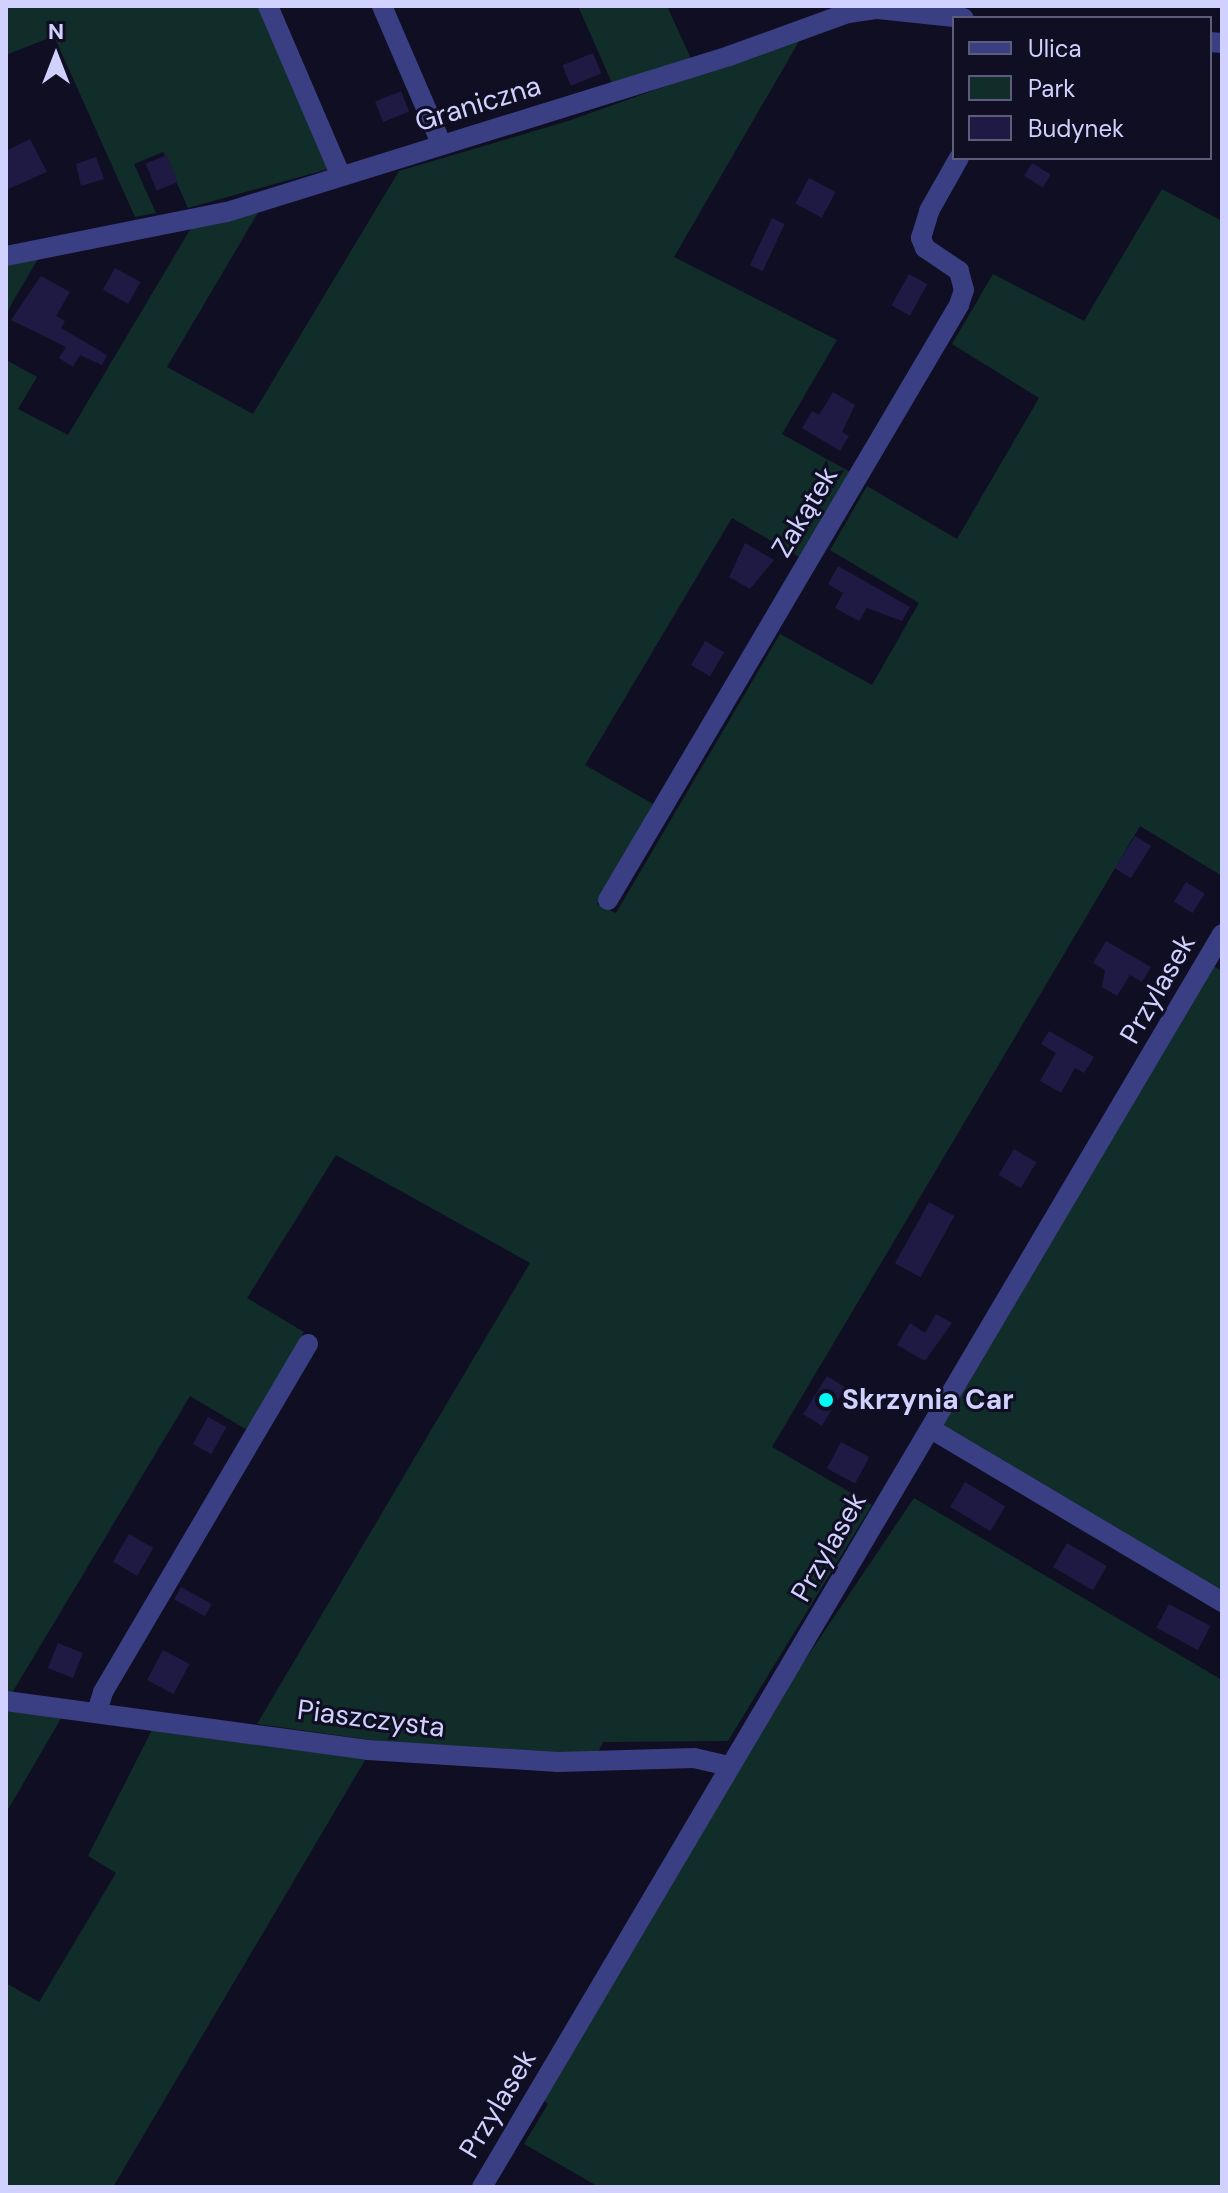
<!DOCTYPE html>
<meta charset="utf-8">
<style>
body{margin:0}
#map{position:relative;width:1228px;height:2193px;overflow:hidden;background:#0f0e23;font-family:"DM Sans",sans-serif}
div>[style]{position:absolute}
.green>*{inset:0;background:#112d29}
.building>*{inset:0;background:#1e1a44;transform-origin:0 0}
.street>*{height:20px;margin:-10px;padding:0 10px;transform-origin:10px;border-radius:10px;background:#393f82}
.dots>*{width:22px;height:22px;translate:-50% -50%;box-sizing:border-box;border:4px solid #0f0e23;border-radius:50%}
span{translate:-50% -50%;white-space:nowrap;text-align:center;line-height:1.15;-webkit-text-stroke:6px #0f0e23;paint-order:stroke}
.street-label{font-size:28px;color:#d1d1ff}
.poi-label{font-size:28px;color:#d1d1ff;font-weight:700}
.left{translate:0 -50%;text-align:left}
.frame{position:absolute;inset:0;border:8px solid #d1d1ff;pointer-events:none}
.legend{position:absolute;left:952px;top:16px;width:260px;height:144px;box-sizing:border-box;background:#0f0e23;border:2px solid #5d5c7b;margin:0;padding:10px 14px;list-style:none;font-size:24px;color:#d1d1ff}
.legend li{display:flex;align-items:center;gap:16px;height:40px}
.legend b{width:40px;border:2px solid #5d5c7b}
.north{position:absolute;left:16px;top:16px;width:80px;height:80px;-webkit-text-stroke:6px #0f0e23;paint-order:stroke;rotate:0deg;font-size:22px;font-weight:700;line-height:32px;text-align:center;color:#d1d1ff}
.north::after{content:'';display:block;margin:auto;width:28px;height:36px;background:#d1d1ff;clip-path:polygon(50% 0,100% 100%,50% 72%,0 100%)}
</style>
<div id="map">
<div class="green">
<div style="clip-path:polygon(6px 6px,258px 6px,332px 168px,188px 208px,163px 152px,134px 164px,156px 213px,135px 217px,54px 36px,6px 55px)"></div>
<div style="clip-path:polygon(578px 6px,667px 6px,692px 61px,612px 83px)"></div>
<div style="clip-path:polygon(801px 38px,674px 257px,837px 340px,782px 434px,850px 472px,799px 557px,732px 518px,585px 765px,653px 804px,597px 904px,616px 913px,780px 634px,872px 685px,919px 603px,830px 550px,867px 486px,957px 539px,1039px 398px,952px 344px,993px 274px,1084px 321px,1162px 189px,1222px 221px,1222px 876px,1140px 826px,772px 1447px,872px 1505px,728px 1741px,603px 1742px,596px 1757px,421px 1747px,257px 1724px,530px 1263px,336px 1155px,247px 1298px,304px 1332px,247px 1430px,190px 1396px,12px 1693px,6px 1692px,6px 360px,37px 377px,18px 409px,68px 435px,191px 228px,259px 211px,167px 367px,253px 414px,399px 171px,568px 121px)"></div>
<div style="clip-path:polygon(38px 259px,12px 303px,6px 315px,6px 266px)"></div>
<div style="clip-path:polygon(1212px 965px,1222px 971px,1222px 1594px,940px 1425px)"></div>
<div style="clip-path:polygon(914px 1498px,1222px 1680px,1222px 2187px,599px 2187px,524px 2144px,548px 2104px,542px 2099px,793px 1678px)"></div>
<div style="clip-path:polygon(6px 1708px,63px 1715px,6px 1813px)"></div>
<div style="clip-path:polygon(154px 1726px,368px 1755px,113px 2187px,6px 2187px,6px 1983px,39px 2002px,116px 1873px,88px 1856px)"></div>
</div>
<div class="building">
<div style="left:593px;top:53px;width:22px;height:33px;rotate:68deg"></div>
<div style="left:401px;top:91px;width:22px;height:28px;rotate:68deg"></div>
<div style="clip-path:polygon(30px 139px,47px 172px,6px 190px,6px 151px)"></div>
<div style="left:167px;top:155px;width:29px;height:23px;rotate:68deg"></div>
<div style="clip-path:polygon(96px 157px,104px 179px,81px 186px,76px 164px)"></div>
<div style="left:1032px;top:163px;width:22px;height:15px;rotate:32deg"></div>
<div style="left:809px;top:178px;width:30px;height:29px;rotate:28deg"></div>
<div style="left:772px;top:218px;width:14px;height:52px;rotate:25deg"></div>
<div style="left:115px;top:268px;width:29px;height:25px;rotate:29deg"></div>
<div style="left:909px;top:274px;width:21px;height:36px;rotate:29deg"></div>
<div style="clip-path:polygon(41px 276px,70px 292px,56px 316px,65px 321px,61px 328px,107px 355px,102px 365px,80px 355px,73px 367px,59px 358px,66px 347px,11px 320px)"></div>
<div style="clip-path:polygon(833px 392px,855px 405px,842px 432px,849px 436px,840px 451px,802px 428px,812px 411px,819px 415px)"></div>
<div style="clip-path:polygon(745px 543px,774px 560px,750px 589px,729px 577px)"></div>
<div style="clip-path:polygon(838px 566px,910px 607px,902px 621px,867px 608px,859px 621px,835px 608px,843px 593px,828px 584px)"></div>
<div style="left:705px;top:641px;width:22px;height:28px;rotate:30deg"></div>
<div style="left:1135px;top:836px;width:19px;height:38px;rotate:32deg"></div>
<div style="left:1186px;top:882px;width:22px;height:23px;rotate:32deg"></div>
<div style="clip-path:polygon(1106px 941px,1151px 967px,1142px 982px,1130px 975px,1117px 996px,1102px 987px,1105px 970px,1093px 963px)"></div>
<div style="clip-path:polygon(1049px 1031px,1094px 1057px,1084px 1073px,1075px 1068px,1061px 1093px,1040px 1081px,1056px 1053px,1041px 1044px)"></div>
<div style="left:1014px;top:1149px;width:26px;height:30px;rotate:31deg"></div>
<div style="left:929px;top:1202px;width:29px;height:70px;rotate:29deg"></div>
<div style="clip-path:polygon(936px 1314px,952px 1323px,925px 1361px,897px 1345px,910px 1323px,925px 1333px)"></div>
<div style="left:827px;top:1376px;width:22px;height:45px;rotate:32deg"></div>
<div style="left:208px;top:1417px;width:21px;height:31px;rotate:29deg"></div>
<div style="left:841px;top:1442px;width:32px;height:30px;rotate:28deg"></div>
<div style="left:965px;top:1482px;width:47px;height:29px;rotate:31deg"></div>
<div style="left:129px;top:1534px;width:28px;height:32px;rotate:30deg"></div>
<div style="left:1067px;top:1543px;width:46px;height:28px;rotate:30deg"></div>
<div style="left:181px;top:1587px;width:35px;height:14px;rotate:29deg"></div>
<div style="left:1169px;top:1604px;width:47px;height:27px;rotate:28deg"></div>
<div style="left:58px;top:1643px;width:27px;height:27px;rotate:22deg"></div>
<div style="left:163px;top:1650px;width:30px;height:34px;rotate:28deg"></div>
</div>
<div class="street">
<div style="left:268px;top:6px;width:185px;rotate:66.8deg"></div>
<div style="left:382px;top:6px;width:151px;rotate:66.7deg"></div>
<div style="left:1210px;top:42px;width:12px;rotate:5deg"></div>
<div style="left:6px;top:256px;width:225px;rotate:-11.3deg"></div>
<div style="left:227px;top:212px;width:526px;rotate:-17.26deg"></div>
<div style="left:729px;top:56px;width:127px;rotate:-19.9deg"></div>
<div style="left:848px;top:13px;width:30px;rotate:-8deg"></div>
<div style="left:878px;top:9px;width:86px;rotate:6deg"></div>
<div style="left:608px;top:900px;width:691px;rotate:-59.46deg"></div>
<div style="left:959px;top:305px;width:16px;rotate:-72deg"></div>
<div style="left:964px;top:290px;width:20px;rotate:-105deg"></div>
<div style="left:959px;top:271px;width:41px;rotate:-145.9deg"></div>
<div style="left:925px;top:248px;width:11px;rotate:-112deg"></div>
<div style="left:921px;top:238px;width:28px;rotate:-73deg"></div>
<div style="left:929px;top:211px;width:61px;rotate:-60.5deg"></div>
<div style="left:931px;top:1429px;width:339px;rotate:30.7deg"></div>
<div style="left:6px;top:1701px;width:365px;rotate:7.7deg"></div>
<div style="left:368px;top:1750px;width:190px;rotate:3.6deg"></div>
<div style="left:558px;top:1762px;width:136px;rotate:-1.7deg"></div>
<div style="left:694px;top:1758px;width:37px;rotate:13deg"></div>
<div style="left:97px;top:1711px;width:20px;rotate:-72deg"></div>
<div style="left:103px;top:1692px;width:404px;rotate:-59.5deg"></div>
<div style="left:482px;top:2187px;width:1455px;rotate:-59.43deg"></div>
</div>
<div class="dots">
<div style="left:826px;top:1400px;background:#01fbf6"></div>
</div>
<div class="street-label">
<span style="left:478px;top:104px;rotate:-17deg">Graniczna</span>
<span style="left:805px;top:512px;rotate:-59deg">Zakątek</span>
<span style="left:1158px;top:989px;rotate:-60deg">Przylasek</span>
<span style="left:829px;top:1547px;rotate:-60deg">Przylasek</span>
<span style="left:371px;top:1719px;rotate:7deg">Piaszczysta</span>
<span style="left:498px;top:2104px;rotate:-59deg">Przylasek</span>
</div>
<div class="poi-label">
<span class="left" style="left:842px;top:1400px">Skrzynia Car</span>
</div>
<div class="frame"></div>
<ul class="legend">
<li><b style="height:10px;background:#393f82"></b>Ulica</li>
<li><b style="height:22px;background:#112d29"></b>Park</li>
<li><b style="height:22px;background:#1e1a44"></b>Budynek</li>
</ul>
<div class="north">N</div>
</div>
